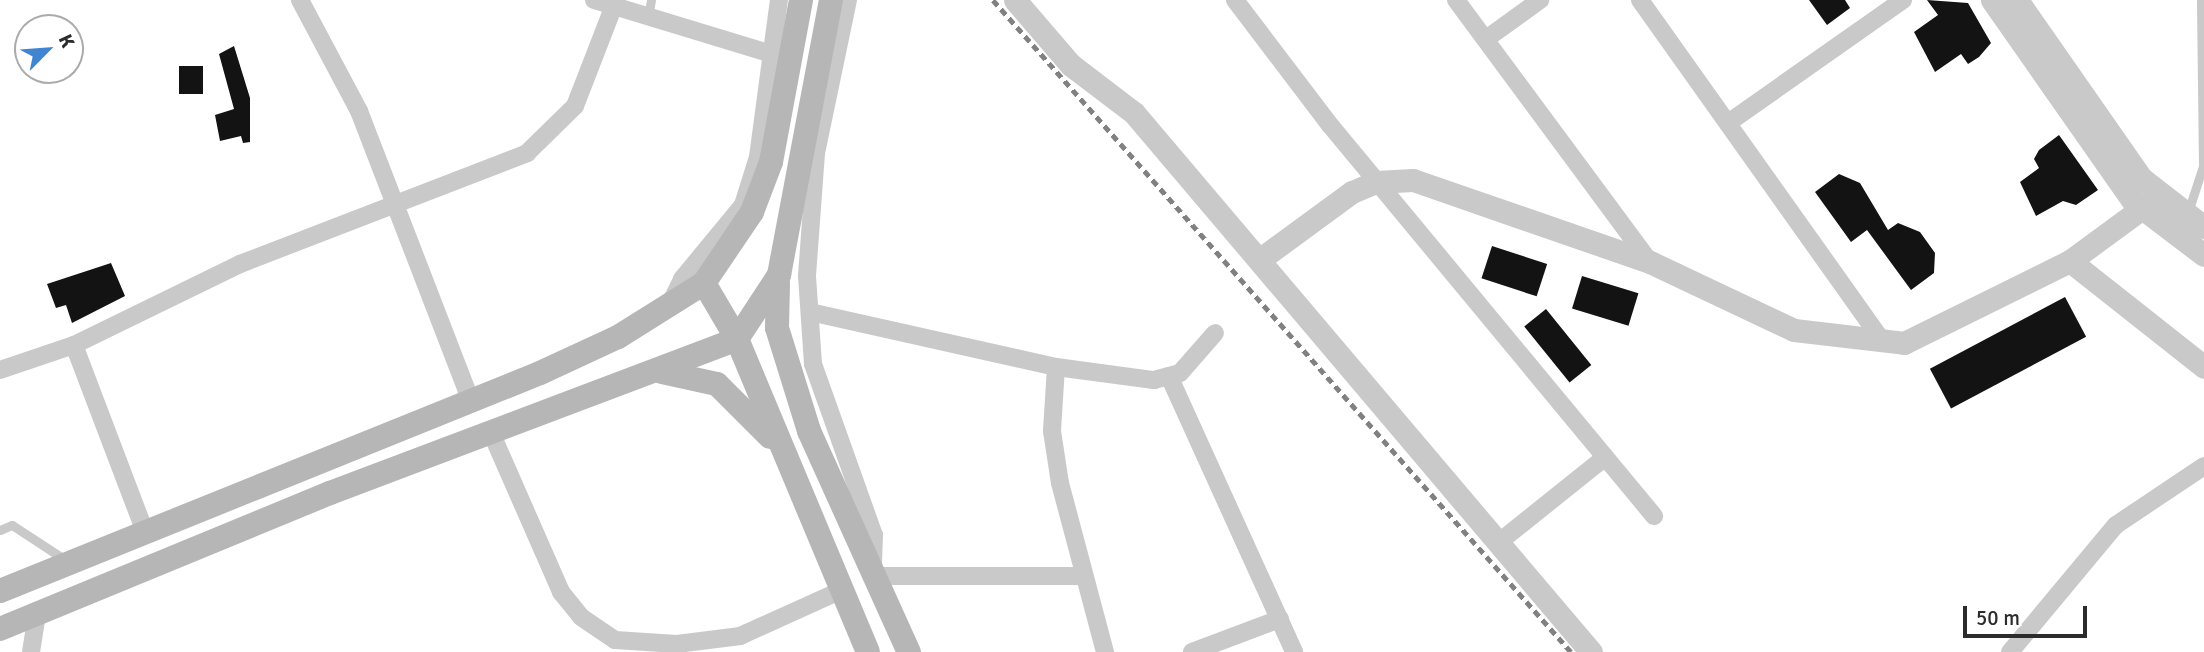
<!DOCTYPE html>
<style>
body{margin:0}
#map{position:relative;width:2204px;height:652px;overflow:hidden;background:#fff;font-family:Signika,sans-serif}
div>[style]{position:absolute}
.building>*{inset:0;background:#131313;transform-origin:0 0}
.service>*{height:9px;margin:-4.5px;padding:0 4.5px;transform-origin:4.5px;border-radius:4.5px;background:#c9c9c9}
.minor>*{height:18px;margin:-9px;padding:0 9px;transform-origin:9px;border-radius:9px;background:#c9c9c9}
.tertiary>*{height:23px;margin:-11.5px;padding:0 11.5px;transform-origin:11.5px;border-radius:11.5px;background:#c9c9c9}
.secondary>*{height:24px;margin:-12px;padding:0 12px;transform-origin:12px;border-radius:12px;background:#b6b6b6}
.rail>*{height:5px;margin-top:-2.5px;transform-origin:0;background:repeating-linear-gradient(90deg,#818181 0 7px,transparent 0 12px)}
span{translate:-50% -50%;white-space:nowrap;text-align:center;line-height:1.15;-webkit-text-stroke:7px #fff;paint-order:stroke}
.north{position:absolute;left:14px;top:14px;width:70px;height:70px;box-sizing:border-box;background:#fff;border:2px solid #ababab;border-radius:50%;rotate:65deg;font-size:19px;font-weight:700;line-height:28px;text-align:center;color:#2c2c2c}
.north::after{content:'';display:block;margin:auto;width:24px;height:32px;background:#3f85d2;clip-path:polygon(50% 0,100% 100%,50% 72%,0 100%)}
.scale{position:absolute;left:1963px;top:606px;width:124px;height:32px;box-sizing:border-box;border:4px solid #2c2c2c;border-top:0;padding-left:9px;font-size:21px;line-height:24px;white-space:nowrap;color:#2c2c2c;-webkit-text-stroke:5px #fff;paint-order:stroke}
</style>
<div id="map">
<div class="building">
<div style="clip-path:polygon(1809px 0,1845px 0,1850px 8px,1827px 25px)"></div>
<div style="clip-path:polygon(1927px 0,1968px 3px,1991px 43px,1979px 57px,1968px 64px,1961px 54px,1935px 72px,1914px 32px,1938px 15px)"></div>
<div style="clip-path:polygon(234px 46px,250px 98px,250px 142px,243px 143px,241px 136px,220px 141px,215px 115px,234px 109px,219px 54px)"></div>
<div style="left:203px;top:66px;width:28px;height:24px;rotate:90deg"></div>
<div style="clip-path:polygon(2059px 135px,2098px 190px,2076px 205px,2063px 201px,2036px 216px,2020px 182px,2039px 168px,2034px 159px,2039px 150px)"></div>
<div style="clip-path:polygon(1839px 174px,1860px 183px,1888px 230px,1898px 223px,1920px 232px,1935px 253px,1934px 273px,1911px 290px,1867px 230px,1851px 242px,1815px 192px)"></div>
<div style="left:1492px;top:246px;width:58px;height:34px;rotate:18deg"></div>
<div style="clip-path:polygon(111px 263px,125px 296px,72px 323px,66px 305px,56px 308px,47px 284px)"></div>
<div style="left:1582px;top:276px;width:59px;height:34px;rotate:17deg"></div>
<div style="left:2065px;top:297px;width:45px;height:153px;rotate:62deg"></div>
<div style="left:1546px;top:309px;width:72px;height:28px;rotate:51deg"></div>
</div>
<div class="service">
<div style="left:648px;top:17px;width:17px;rotate:-80deg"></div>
<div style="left:2188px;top:212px;width:48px;rotate:-71.9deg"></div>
<div style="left:2203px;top:166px;width:166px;rotate:-90.7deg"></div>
<div style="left:0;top:530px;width:13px;rotate:-23deg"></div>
<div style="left:12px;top:525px;width:66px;rotate:33.2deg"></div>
</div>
<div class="minor">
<div style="left:300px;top:0;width:126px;rotate:62deg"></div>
<div style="left:359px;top:111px;width:311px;rotate:68.9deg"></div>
<div style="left:594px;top:0;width:186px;rotate:16.9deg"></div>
<div style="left:848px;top:0;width:156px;rotate:101.8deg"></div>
<div style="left:816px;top:153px;width:123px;rotate:94.2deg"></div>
<div style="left:807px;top:276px;width:88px;rotate:86.1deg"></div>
<div style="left:813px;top:364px;width:182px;rotate:70.4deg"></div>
<div style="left:874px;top:535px;width:32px;rotate:92deg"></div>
<div style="left:1235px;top:0;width:157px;rotate:52.8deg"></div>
<div style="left:1330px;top:125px;width:508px;rotate:50.35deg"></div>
<div style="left:1456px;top:0;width:326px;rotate:53.5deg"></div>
<div style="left:1640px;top:0;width:420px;rotate:54.6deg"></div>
<div style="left:1486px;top:39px;width:67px;rotate:-35.8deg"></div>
<div style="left:1728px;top:123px;width:214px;rotate:-35.1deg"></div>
<div style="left:670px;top:304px;width:28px;rotate:-64deg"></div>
<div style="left:682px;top:279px;width:96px;rotate:-50.5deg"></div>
<div style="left:743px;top:205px;width:50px;rotate:-72.6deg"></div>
<div style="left:758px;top:157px;width:158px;rotate:-82.4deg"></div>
<div style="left:810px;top:312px;width:252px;rotate:12.6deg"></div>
<div style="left:1056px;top:367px;width:99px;rotate:7.6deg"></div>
<div style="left:1154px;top:380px;width:27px;rotate:-15deg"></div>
<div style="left:1180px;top:373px;width:53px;rotate:-48.8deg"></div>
<div style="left:74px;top:345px;width:197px;rotate:69.2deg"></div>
<div style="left:1056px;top:367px;width:64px;rotate:93.6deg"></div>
<div style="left:1052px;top:431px;width:53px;rotate:81.3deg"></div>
<div style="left:1060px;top:483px;width:175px;rotate:75.1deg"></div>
<div style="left:0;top:370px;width:78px;rotate:-18.7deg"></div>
<div style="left:74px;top:345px;width:185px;rotate:-26deg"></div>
<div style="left:240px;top:264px;width:308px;rotate:-21.1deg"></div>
<div style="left:527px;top:153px;width:67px;rotate:-44.4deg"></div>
<div style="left:575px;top:106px;width:105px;rotate:-68.8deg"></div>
<div style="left:1169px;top:376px;width:303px;rotate:65.6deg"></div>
<div style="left:490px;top:430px;width:177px;rotate:66.3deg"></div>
<div style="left:561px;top:592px;width:32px;rotate:51deg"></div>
<div style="left:581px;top:617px;width:41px;rotate:34.1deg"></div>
<div style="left:615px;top:640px;width:62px;rotate:3.7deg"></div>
<div style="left:677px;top:644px;width:64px;rotate:-7.2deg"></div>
<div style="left:740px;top:636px;width:112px;rotate:-24.3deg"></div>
<div style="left:1498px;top:543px;width:136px;rotate:-38.7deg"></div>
<div style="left:875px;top:576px;width:205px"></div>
<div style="left:31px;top:652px;width:36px;rotate:-81deg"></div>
<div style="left:1192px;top:652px;width:94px;rotate:-20.6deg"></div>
<div style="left:2010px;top:652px;width:165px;rotate:-50.2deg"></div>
<div style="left:2116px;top:525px;width:106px;rotate:-33.8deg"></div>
</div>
<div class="tertiary">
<div style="left:1015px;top:0;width:86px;rotate:49.3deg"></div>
<div style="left:1071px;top:65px;width:79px;rotate:37.3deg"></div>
<div style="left:1134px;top:113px;width:707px;rotate:49.71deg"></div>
<div style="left:1992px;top:0;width:246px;rotate:55deg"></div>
<div style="left:2133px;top:201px;width:89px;rotate:37.3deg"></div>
<div style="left:2017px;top:0;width:217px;rotate:55.1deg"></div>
<div style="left:2141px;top:178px;width:80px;rotate:37.9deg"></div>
<div style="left:1259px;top:260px;width:115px;rotate:-36.2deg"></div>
<div style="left:1352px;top:192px;width:26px;rotate:-23deg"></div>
<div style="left:1376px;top:182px;width:37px;rotate:-3deg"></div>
<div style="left:1413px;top:180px;width:251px;rotate:19.1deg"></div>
<div style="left:1650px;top:262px;width:159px;rotate:25.3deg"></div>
<div style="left:1794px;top:330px;width:111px;rotate:6.7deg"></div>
<div style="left:1904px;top:343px;width:185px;rotate:-26.3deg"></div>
<div style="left:2070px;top:261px;width:112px;rotate:-36.3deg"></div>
<div style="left:2070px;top:261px;width:171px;rotate:38.3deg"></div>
</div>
<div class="secondary">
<div style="left:704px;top:283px;width:65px;rotate:59.5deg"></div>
<div style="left:737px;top:339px;width:339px;rotate:67.3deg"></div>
<div style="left:778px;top:284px;width:44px;rotate:91.3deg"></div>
<div style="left:777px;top:328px;width:108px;rotate:72.7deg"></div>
<div style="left:809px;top:431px;width:243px;rotate:65.7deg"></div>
<div style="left:662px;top:372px;width:56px;rotate:12.3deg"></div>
<div style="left:717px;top:384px;width:75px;rotate:45deg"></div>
<div style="left:0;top:591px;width:582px;rotate:-21.98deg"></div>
<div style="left:540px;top:373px;width:86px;rotate:-24.8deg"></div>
<div style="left:618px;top:337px;width:102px;rotate:-32.1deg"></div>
<div style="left:704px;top:283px;width:86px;rotate:-55.9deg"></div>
<div style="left:752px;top:212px;width:53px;rotate:-69.2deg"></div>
<div style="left:771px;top:162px;width:165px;rotate:-79.5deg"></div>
<div style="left:0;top:629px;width:357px;rotate:-22.4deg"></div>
<div style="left:330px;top:493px;width:435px;rotate:-20.7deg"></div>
<div style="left:737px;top:339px;width:77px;rotate:-56.7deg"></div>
<div style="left:779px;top:275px;width:280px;rotate:-79.3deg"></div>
</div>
<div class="rail">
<div style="left:993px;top:0;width:871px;rotate:48.44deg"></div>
</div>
<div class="north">K</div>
<div class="scale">50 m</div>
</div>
